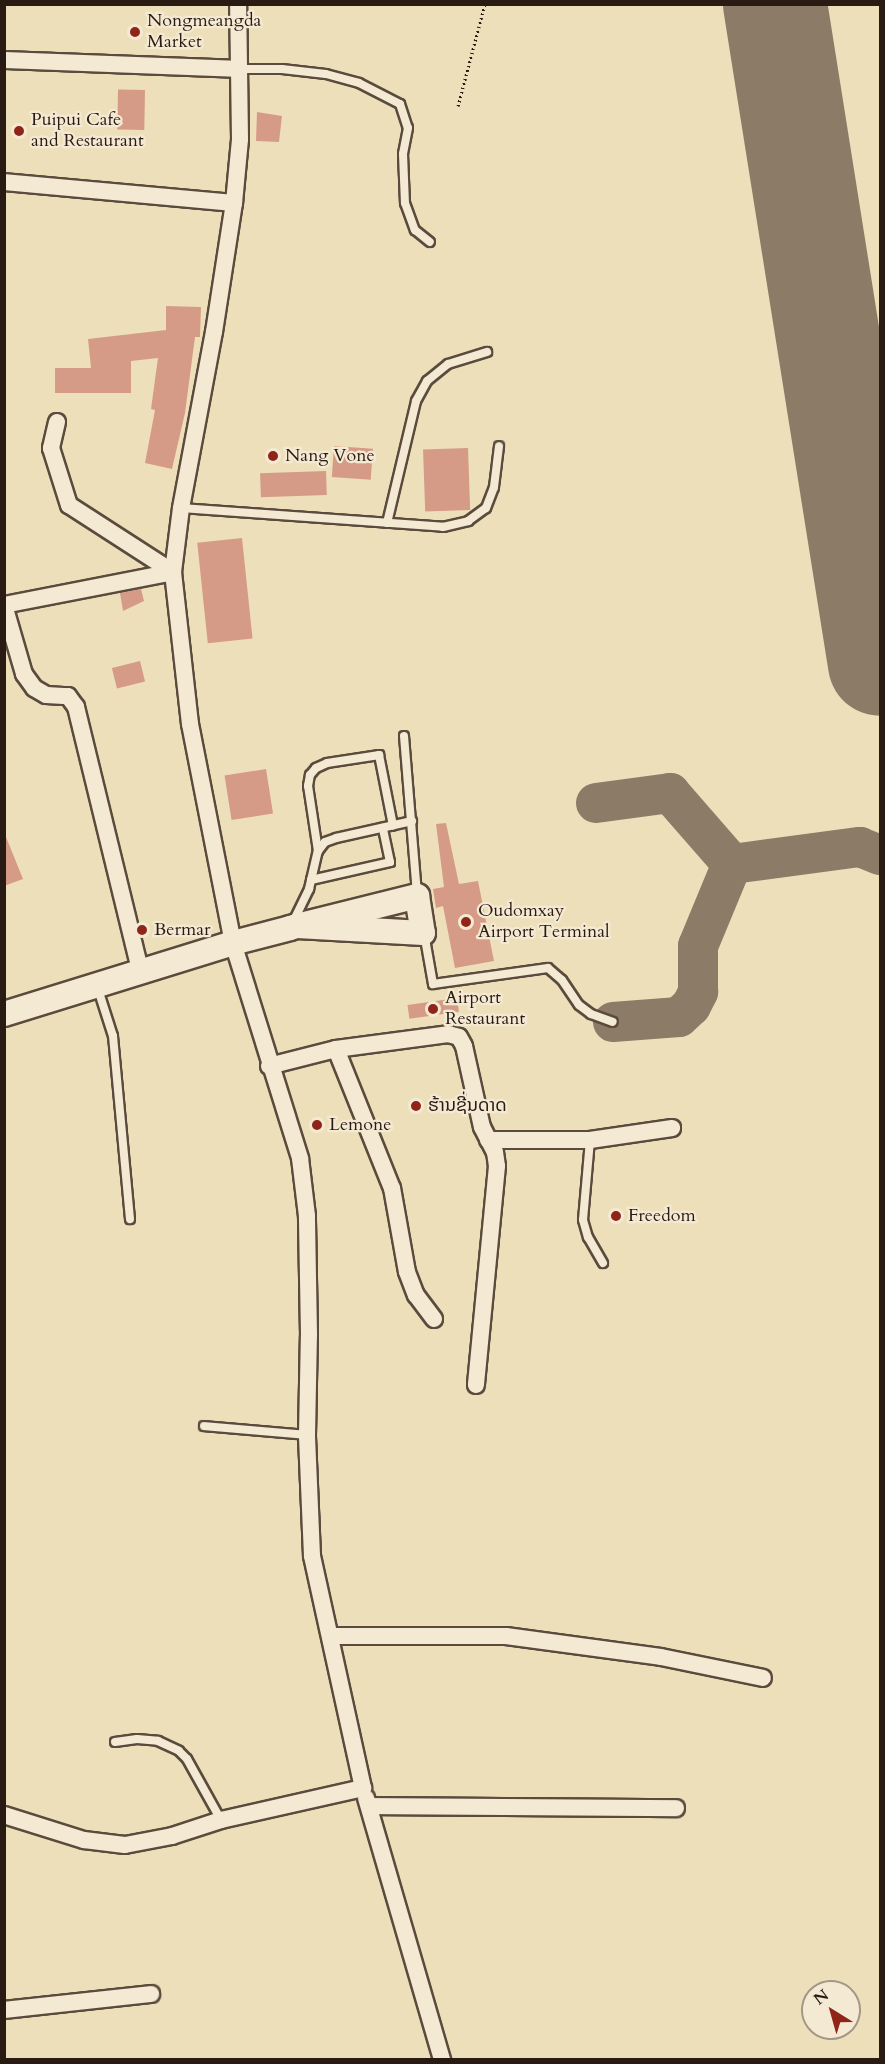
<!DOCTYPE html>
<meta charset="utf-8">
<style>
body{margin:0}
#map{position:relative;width:885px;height:2064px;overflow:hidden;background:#eedfbb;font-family:Cardo,"Noto Sans Lao",serif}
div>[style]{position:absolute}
.taxiway>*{height:40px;margin:-20px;padding:0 20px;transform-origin:20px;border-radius:20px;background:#8c7c67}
.runway>*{height:104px;margin:-52px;padding:0 52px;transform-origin:52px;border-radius:52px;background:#8c7c67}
.building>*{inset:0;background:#d69b87;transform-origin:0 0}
.path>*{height:3px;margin-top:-1.5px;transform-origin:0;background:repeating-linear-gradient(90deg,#291a13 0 1.5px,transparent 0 4.5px)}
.roads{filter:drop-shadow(2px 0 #5a4b3d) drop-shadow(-2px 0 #5a4b3d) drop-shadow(0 2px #5a4b3d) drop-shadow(0 -2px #5a4b3d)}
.lane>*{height:8px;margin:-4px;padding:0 4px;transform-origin:4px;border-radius:4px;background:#f4ead3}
.street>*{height:16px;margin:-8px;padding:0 8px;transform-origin:8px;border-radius:8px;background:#f4ead3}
.secondary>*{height:24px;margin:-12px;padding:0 12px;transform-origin:12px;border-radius:12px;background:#f4ead3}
.dots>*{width:16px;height:16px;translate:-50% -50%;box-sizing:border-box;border:3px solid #f4ead3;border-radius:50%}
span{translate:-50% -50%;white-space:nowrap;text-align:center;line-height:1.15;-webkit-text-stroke:4.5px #f4ead3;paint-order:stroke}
.poi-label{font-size:18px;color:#291a13}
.left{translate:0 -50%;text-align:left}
.frame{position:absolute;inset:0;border:6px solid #291a13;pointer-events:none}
.north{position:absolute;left:801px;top:1980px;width:60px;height:60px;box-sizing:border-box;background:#f4ead3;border:2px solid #a39786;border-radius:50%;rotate:323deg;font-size:16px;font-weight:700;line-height:24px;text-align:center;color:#291a13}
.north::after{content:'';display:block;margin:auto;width:21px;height:27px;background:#8f2418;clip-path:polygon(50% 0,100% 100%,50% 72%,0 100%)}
</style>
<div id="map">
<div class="taxiway">
<div style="left:596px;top:803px;width:75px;rotate:-7.7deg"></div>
<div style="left:670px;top:793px;width:94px;rotate:48.9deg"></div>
<div style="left:732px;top:864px;width:129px;rotate:-7.6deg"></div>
<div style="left:860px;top:847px;width:22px;rotate:22deg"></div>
<div style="left:613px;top:1022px;width:66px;rotate:-4.3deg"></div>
<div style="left:679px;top:1017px;width:16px;rotate:-43deg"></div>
<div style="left:691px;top:1006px;width:16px;rotate:-63deg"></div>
<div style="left:698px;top:992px;width:46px;rotate:-90deg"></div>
<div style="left:698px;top:946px;width:89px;rotate:-67.5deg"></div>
</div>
<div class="runway">
<div style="left:775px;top:4px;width:668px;rotate:80.96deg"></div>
</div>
<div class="building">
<div style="left:145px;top:90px;width:40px;height:27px;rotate:91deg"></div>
<div style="clip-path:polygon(257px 112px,282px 116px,279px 142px,256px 141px)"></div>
<div style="clip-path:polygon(166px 306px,201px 307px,200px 337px,195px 337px,185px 413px,172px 469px,145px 463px,155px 410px,151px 409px,158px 358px,131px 361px,131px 393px,55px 393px,55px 368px,91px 368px,88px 339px,166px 330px)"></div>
<div style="left:334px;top:446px;width:39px;height:31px;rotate:4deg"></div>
<div style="left:468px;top:448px;width:62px;height:45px;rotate:88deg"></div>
<div style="left:326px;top:471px;width:24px;height:66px;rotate:88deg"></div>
<div style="left:242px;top:538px;width:101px;height:45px;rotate:84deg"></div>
<div style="clip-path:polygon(141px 589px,144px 601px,123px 611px,120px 593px)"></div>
<div style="left:140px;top:661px;width:21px;height:29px;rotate:76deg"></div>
<div style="left:266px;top:769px;width:45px;height:42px;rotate:81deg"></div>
<div style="clip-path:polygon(446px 823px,459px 884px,478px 881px,494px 961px,455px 968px,443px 906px,436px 908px,433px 889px,444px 887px,436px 824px)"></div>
<div style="clip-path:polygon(4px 832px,23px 879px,4px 886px)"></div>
<div style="left:457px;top:998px;width:14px;height:50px;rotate:82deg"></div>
</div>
<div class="path">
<div style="left:458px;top:106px;width:106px;rotate:-75.2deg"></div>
</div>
<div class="roads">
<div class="lane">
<div style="left:240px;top:69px;width:42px"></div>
<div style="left:282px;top:69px;width:44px;rotate:6.5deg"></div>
<div style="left:326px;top:74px;width:34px;rotate:15deg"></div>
<div style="left:359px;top:83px;width:46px;rotate:27.1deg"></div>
<div style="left:400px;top:104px;width:25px;rotate:72deg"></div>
<div style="left:408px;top:128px;width:26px;rotate:101deg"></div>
<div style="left:403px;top:154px;width:49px;rotate:87.7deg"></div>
<div style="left:405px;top:203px;width:29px;rotate:70deg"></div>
<div style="left:415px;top:230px;width:19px;rotate:39deg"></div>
<div style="left:181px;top:508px;width:263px;rotate:4.1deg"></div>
<div style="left:443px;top:527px;width:26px;rotate:-13deg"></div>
<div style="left:468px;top:521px;width:22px;rotate:-36deg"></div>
<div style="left:486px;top:508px;width:22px;rotate:-69deg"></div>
<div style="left:494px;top:487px;width:41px;rotate:-83deg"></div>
<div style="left:387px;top:523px;width:125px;rotate:-76.6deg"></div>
<div style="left:416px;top:401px;width:23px;rotate:-61deg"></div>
<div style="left:427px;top:381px;width:27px;rotate:-39deg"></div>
<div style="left:448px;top:364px;width:41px;rotate:-17.1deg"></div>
<div style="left:404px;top:736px;width:160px;rotate:85.3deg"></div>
<div style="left:318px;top:851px;width:66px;rotate:-98.7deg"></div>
<div style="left:308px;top:786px;width:11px;rotate:-80deg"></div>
<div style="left:310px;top:775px;width:9px;rotate:-49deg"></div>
<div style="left:316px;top:768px;width:12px;rotate:-24deg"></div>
<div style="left:327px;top:763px;width:53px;rotate:-8.7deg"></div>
<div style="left:379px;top:755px;width:72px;rotate:78.8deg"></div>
<div style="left:311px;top:880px;width:81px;rotate:-12.8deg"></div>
<div style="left:390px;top:862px;width:35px;rotate:-102deg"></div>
<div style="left:293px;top:922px;width:37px;rotate:-64deg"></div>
<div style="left:309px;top:889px;width:39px;rotate:-77deg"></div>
<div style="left:318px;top:851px;width:11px;rotate:-52deg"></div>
<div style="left:325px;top:842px;width:12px;rotate:-20deg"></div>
<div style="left:336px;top:838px;width:78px;rotate:-12.6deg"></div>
<div style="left:424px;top:933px;width:52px;rotate:80deg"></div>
<div style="left:433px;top:984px;width:116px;rotate:-7.9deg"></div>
<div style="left:548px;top:968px;width:18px;rotate:41deg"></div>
<div style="left:562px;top:980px;width:30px;rotate:56deg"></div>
<div style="left:579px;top:1005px;width:15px;rotate:37deg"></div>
<div style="left:591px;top:1014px;width:23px;rotate:20deg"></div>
<div style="left:97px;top:986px;width:52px;rotate:72.3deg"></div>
<div style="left:113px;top:1036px;width:184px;rotate:84.7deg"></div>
<div style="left:590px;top:1140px;width:80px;rotate:95deg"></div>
<div style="left:583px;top:1220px;width:18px;rotate:74deg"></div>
<div style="left:588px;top:1237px;width:30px;rotate:60deg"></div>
<div style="left:204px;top:1426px;width:103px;rotate:5deg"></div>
<div style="left:115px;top:1742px;width:22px;rotate:-8deg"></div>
<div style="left:137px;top:1739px;width:21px;rotate:5deg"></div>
<div style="left:158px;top:1741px;width:23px;rotate:25deg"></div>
<div style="left:179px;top:1751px;width:11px;rotate:45deg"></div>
<div style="left:187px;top:1759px;width:70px;rotate:60.9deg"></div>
</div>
<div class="street">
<div style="left:4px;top:60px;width:236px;rotate:2.2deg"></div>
<div style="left:4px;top:182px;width:231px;rotate:5.2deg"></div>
<div style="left:57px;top:422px;width:27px;rotate:103deg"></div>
<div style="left:51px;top:448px;width:60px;rotate:72.5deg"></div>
<div style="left:69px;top:505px;width:124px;rotate:32.8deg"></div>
<div style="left:4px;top:605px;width:72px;rotate:73.8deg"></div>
<div style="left:24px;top:674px;width:17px;rotate:54deg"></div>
<div style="left:34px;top:688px;width:14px;rotate:30deg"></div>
<div style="left:46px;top:695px;width:22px;rotate:3deg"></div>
<div style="left:68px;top:696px;width:14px;rotate:54deg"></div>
<div style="left:76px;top:707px;width:271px;rotate:76.3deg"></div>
<div style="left:4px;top:605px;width:172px;rotate:-11deg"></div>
<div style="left:336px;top:1049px;width:150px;rotate:68.1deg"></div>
<div style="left:392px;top:1188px;width:85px;rotate:79.9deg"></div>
<div style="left:407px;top:1272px;width:25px;rotate:69deg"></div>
<div style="left:416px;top:1295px;width:30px;rotate:53deg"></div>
<div style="left:269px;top:1066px;width:69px;rotate:-14.2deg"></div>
<div style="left:336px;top:1049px;width:113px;rotate:-7.6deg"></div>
<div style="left:448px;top:1034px;width:11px;rotate:15deg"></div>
<div style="left:459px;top:1037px;width:10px;rotate:61deg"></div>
<div style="left:464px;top:1046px;width:83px;rotate:77.5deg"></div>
<div style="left:482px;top:1127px;width:28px;rotate:63deg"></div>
<div style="left:495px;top:1152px;width:14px;rotate:82deg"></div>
<div style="left:497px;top:1166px;width:220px;rotate:95.5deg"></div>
<div style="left:488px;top:1140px;width:102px"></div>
<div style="left:590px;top:1140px;width:83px;rotate:-8.3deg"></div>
<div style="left:330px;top:1636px;width:176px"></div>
<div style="left:506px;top:1636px;width:156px;rotate:7.7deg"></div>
<div style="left:661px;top:1657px;width:104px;rotate:11.6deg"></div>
<div style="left:366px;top:1798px;width:273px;rotate:73.8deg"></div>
<div style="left:369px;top:1806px;width:307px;rotate:0.4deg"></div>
<div style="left:4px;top:1815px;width:84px;rotate:17.4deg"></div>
<div style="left:84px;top:1840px;width:41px;rotate:7deg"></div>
<div style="left:125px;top:1845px;width:48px;rotate:-10.8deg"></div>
<div style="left:172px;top:1836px;width:52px;rotate:-18.1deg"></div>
<div style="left:221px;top:1820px;width:146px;rotate:-12.7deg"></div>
<div style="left:363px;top:1788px;width:238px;rotate:-102.4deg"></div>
<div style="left:312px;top:1556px;width:121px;rotate:-92.4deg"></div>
<div style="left:307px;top:1435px;width:100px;rotate:-88.9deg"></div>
<div style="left:309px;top:1335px;width:119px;rotate:-91deg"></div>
<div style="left:307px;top:1216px;width:58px;rotate:-96.9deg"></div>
<div style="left:300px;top:1158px;width:225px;rotate:-107.3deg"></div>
<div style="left:233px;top:943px;width:223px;rotate:-101.1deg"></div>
<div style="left:190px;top:724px;width:153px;rotate:-96.4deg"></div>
<div style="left:173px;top:572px;width:64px;rotate:-82.9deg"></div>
<div style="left:181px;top:508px;width:179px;rotate:-79.4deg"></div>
<div style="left:214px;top:332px;width:131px;rotate:-81.2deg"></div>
<div style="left:234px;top:203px;width:64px;rotate:-84.6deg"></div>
<div style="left:240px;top:139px;width:135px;rotate:-90.8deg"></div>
<div style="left:4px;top:2010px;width:148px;rotate:-6.2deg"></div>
</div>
<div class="secondary">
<div style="left:4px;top:1014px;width:240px;rotate:-17.2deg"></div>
<div style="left:233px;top:943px;width:59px;rotate:-14.7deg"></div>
<div style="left:290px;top:928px;width:7px;rotate:-16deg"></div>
<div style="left:297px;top:926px;width:124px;rotate:-14deg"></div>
<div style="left:417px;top:896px;width:37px;rotate:81deg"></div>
<div style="left:423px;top:933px;width:126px;rotate:-176.8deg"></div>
</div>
</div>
<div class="dots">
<div style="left:135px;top:32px;background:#8f2418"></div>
<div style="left:19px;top:131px;background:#8f2418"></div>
<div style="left:273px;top:456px;background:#8f2418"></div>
<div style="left:466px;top:922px;background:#8f2418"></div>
<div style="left:142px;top:930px;background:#8f2418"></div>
<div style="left:433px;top:1009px;background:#8f2418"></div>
<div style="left:416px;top:1106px;background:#8f2418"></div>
<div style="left:317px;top:1125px;background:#8f2418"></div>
<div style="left:616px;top:1216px;background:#8f2418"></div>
</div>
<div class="poi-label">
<span class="left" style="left:147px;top:32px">Nongmeangda<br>Market</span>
<span class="left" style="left:31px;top:131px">Puipui Cafe<br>and Restaurant</span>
<span class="left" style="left:285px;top:456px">Nang Vone</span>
<span class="left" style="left:478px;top:922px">Oudomxay<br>Airport Terminal</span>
<span class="left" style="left:154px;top:930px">Bermar</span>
<span class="left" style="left:445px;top:1009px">Airport<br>Restaurant</span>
<span class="left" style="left:428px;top:1106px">ຮ້ານຊີ່ນດາດ</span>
<span class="left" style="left:329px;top:1125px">Lemone</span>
<span class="left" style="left:628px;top:1216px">Freedom</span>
</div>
<div class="frame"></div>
<div class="north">N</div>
</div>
